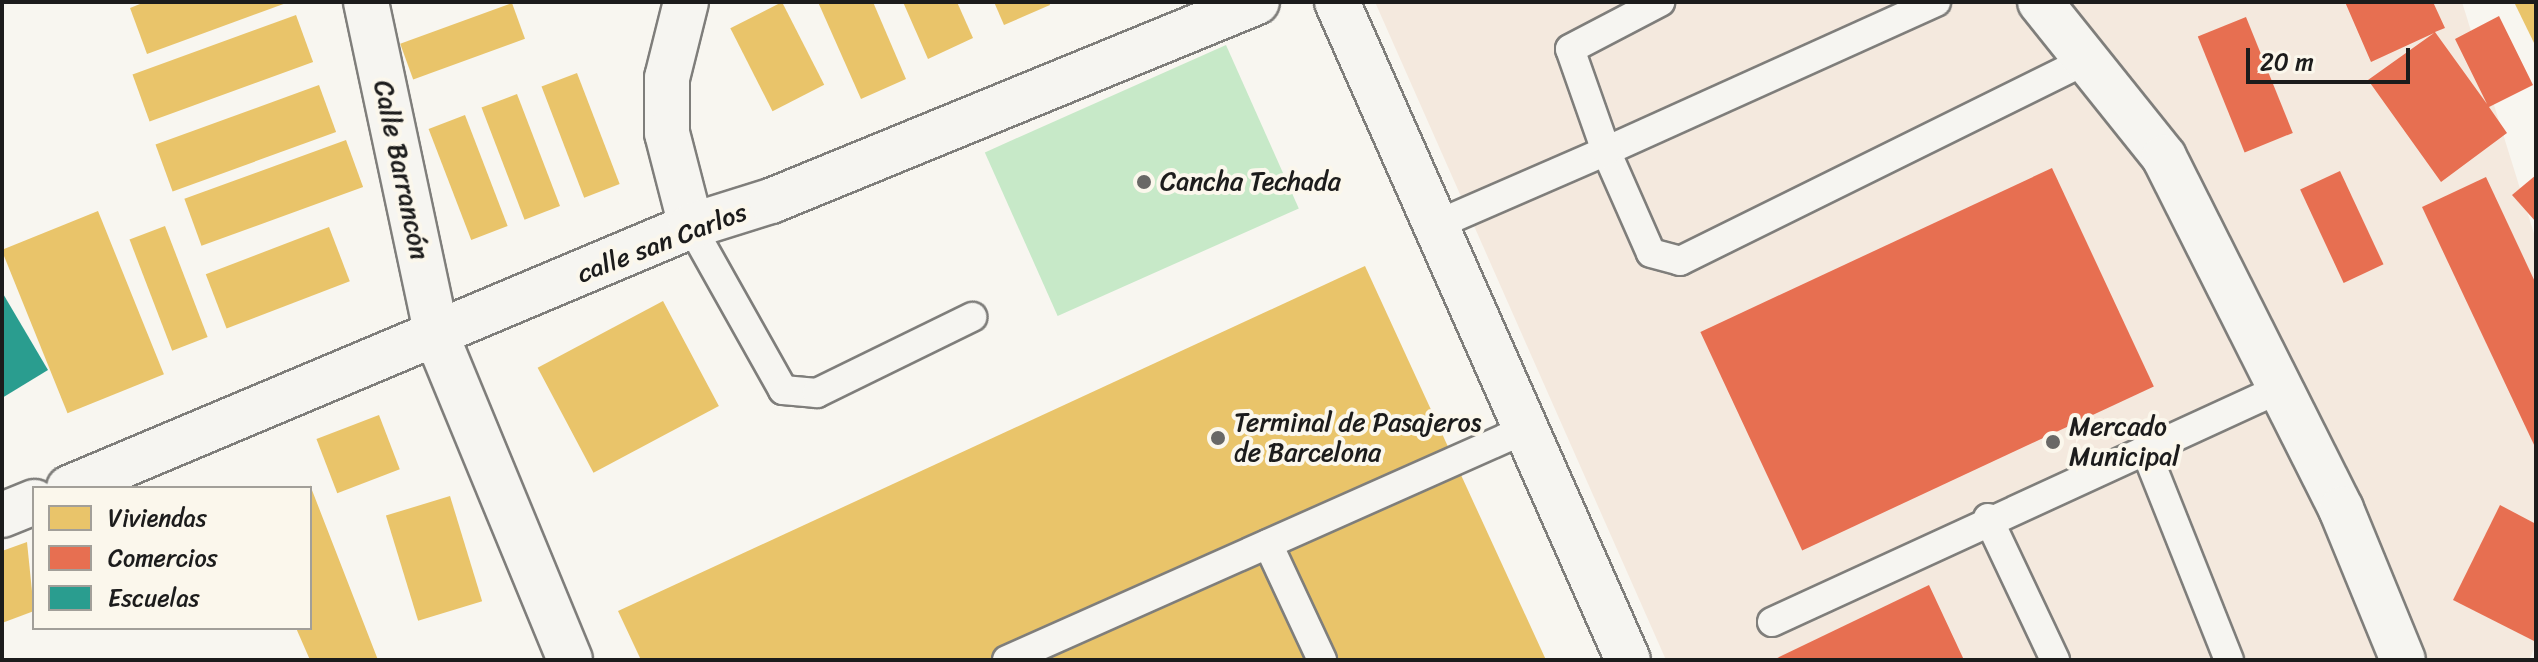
<!DOCTYPE html>
<meta charset="utf-8">
<style>
body{margin:0}
#map{position:relative;width:2538px;height:662px;overflow:hidden;background:#f8f6f0;font-family:Sriracha,sans-serif}
div>[style]{position:absolute}
.built>*{inset:0;background:#f4e9de}
.green>*{inset:0;background:#c7e9c8;transform-origin:0 0}
.homes>*{inset:0;background:#e9c46a;transform-origin:0 0}
.shops>*{inset:0;background:#e76f51;transform-origin:0 0}
.schools>*{inset:0;background:#2a9d8f}
.roads{filter:drop-shadow(2px 0 #7f7e7b) drop-shadow(-2px 0 #7f7e7b) drop-shadow(0 2px #7f7e7b) drop-shadow(0 -2px #7f7e7b)}
.lane>*{height:28px;margin:-14px;padding:0 14px;transform-origin:14px;border-radius:14px;background:#f6f5f1}
.street>*{height:44px;margin:-22px;padding:0 22px;transform-origin:22px;border-radius:22px;background:#f6f5f1}
.dots>*{width:22px;height:22px;translate:-50% -50%;box-sizing:border-box;border:4px solid #fbf7ec;border-radius:50%}
span{translate:-50% -50%;white-space:nowrap;text-align:center;line-height:1.15;-webkit-text-stroke:8px #fbf7ec;paint-order:stroke}
.street-label{font-size:26px;color:#1c1c1c}
.poi-label{font-size:26px;color:#1c1c1c}
.left{translate:0 -50%;text-align:left}
.frame{position:absolute;inset:0;border:4px solid #1c1c1c;pointer-events:none}
.legend{position:absolute;left:32px;top:486px;width:280px;height:144px;box-sizing:border-box;background:#fbf7ec;border:2px solid #a29f99;margin:0;padding:10px 14px;list-style:none;font-size:24px;color:#1c1c1c}
.legend li{display:flex;align-items:center;gap:16px;height:40px}
.legend b{width:40px;border:2px solid #a29f99}
.scale{position:absolute;left:2246px;top:48px;width:164px;height:36px;box-sizing:border-box;border:4px solid #1c1c1c;border-top:0;padding-left:10px;font-size:24px;line-height:28px;white-space:nowrap;color:#1c1c1c;-webkit-text-stroke:6px #fbf7ec;paint-order:stroke}
</style>
<div id="map">
<div class="built">
<div style="clip-path:polygon(1375px 2px,2462px 2px,2536px 240px,2536px 645px,2529px 660px,1666px 660px)"></div>
</div>
<div class="green">
<div style="left:1226px;top:45px;width:179px;height:264px;rotate:66deg"></div>
</div>
<div class="homes">
<div style="clip-path:polygon(145px 2px,289px 2px,147px 54px,130px 8px)"></div>
<div style="left:782px;top:2px;width:93px;height:58px;rotate:63deg"></div>
<div style="clip-path:polygon(818px 2px,873px 2px,906px 79px,861px 99px)"></div>
<div style="clip-path:polygon(903px 2px,957px 2px,973px 38px,928px 59px)"></div>
<div style="clip-path:polygon(994px 2px,1049px 2px,1050px 5px,1004px 25px)"></div>
<div style="clip-path:polygon(2514px 2px,2536px 2px,2536px 47px)"></div>
<div style="left:512px;top:3px;width:38px;height:119px;rotate:70deg"></div>
<div style="left:296px;top:15px;width:50px;height:174px;rotate:70deg"></div>
<div style="left:577px;top:73px;width:119px;height:38px;rotate:69deg"></div>
<div style="left:319px;top:85px;width:50px;height:174px;rotate:70deg"></div>
<div style="left:517px;top:94px;width:120px;height:38px;rotate:69deg"></div>
<div style="left:465px;top:115px;width:119px;height:39px;rotate:69deg"></div>
<div style="left:346px;top:140px;width:50px;height:172px;rotate:70deg"></div>
<div style="left:98px;top:211px;width:176px;height:104px;rotate:68deg"></div>
<div style="left:165px;top:226px;width:119px;height:38px;rotate:69deg"></div>
<div style="left:329px;top:227px;width:58px;height:132px;rotate:69deg"></div>
<div style="clip-path:polygon(1365px 266px,1546px 660px,641px 660px,618px 611px)"></div>
<div style="left:663px;top:301px;width:119px;height:142px;rotate:62deg"></div>
<div style="left:379px;top:415px;width:58px;height:67px;rotate:69deg"></div>
<div style="clip-path:polygon(310px 485px,378px 660px,310px 660px,296px 628px,310px 628px)"></div>
<div style="left:450px;top:496px;width:110px;height:67px;rotate:73deg"></div>
<div style="clip-path:polygon(27px 542px,34px 611px,2px 623px,2px 551px)"></div>
</div>
<div class="shops">
<div style="clip-path:polygon(2345px 2px,2433px 2px,2445px 28px,2435px 32px,2487px 104px,2455px 39px,2499px 16px,2533px 85px,2489px 107px,2507px 133px,2441px 182px,2368px 80px,2434px 33px,2371px 62px)"></div>
<div style="left:2246px;top:17px;width:125px;height:52px;rotate:68deg"></div>
<div style="left:2052px;top:168px;width:241px;height:388px;rotate:65deg"></div>
<div style="left:2340px;top:171px;width:103px;height:44px;rotate:65deg"></div>
<div style="clip-path:polygon(2536px 175px,2536px 222px,2512px 195px)"></div>
<div style="clip-path:polygon(2486px 177px,2536px 284px,2536px 449px,2422px 207px)"></div>
<div style="clip-path:polygon(2500px 505px,2536px 524px,2536px 642px,2453px 600px)"></div>
<div style="clip-path:polygon(1929px 585px,1964px 660px,1773px 660px)"></div>
</div>
<div class="schools">
<div style="clip-path:polygon(2px 292px,48px 370px,2px 398px)"></div>
</div>
<div class="roads">
<div class="lane">
<div style="left:1936px;top:2px;width:362px;rotate:155.7deg"></div>
<div style="left:1606px;top:151px;width:111px;rotate:66.2deg"></div>
<div style="left:1651px;top:253px;width:30px;rotate:15deg"></div>
<div style="left:1680px;top:261px;width:453px;rotate:-26.3deg"></div>
<div style="left:1436px;top:225px;width:185px;rotate:-23.5deg"></div>
<div style="left:1606px;top:151px;width:108px;rotate:-109.4deg"></div>
<div style="left:1570px;top:49px;width:102px;rotate:-27.6deg"></div>
<div style="left:691px;top:226px;width:188px;rotate:60.7deg"></div>
<div style="left:783px;top:390px;width:34px;rotate:5deg"></div>
<div style="left:817px;top:393px;width:173px;rotate:-26.1deg"></div>
<div style="left:2145px;top:449px;width:227px;rotate:68.3deg"></div>
<div style="left:1988px;top:518px;width:157px;rotate:64.7deg"></div>
<div style="left:1268px;top:544px;width:128px;rotate:65deg"></div>
<div style="left:1772px;top:622px;width:558px;rotate:-24.68deg"></div>
<div style="left:1007px;top:660px;width:568px;rotate:-23.99deg"></div>
</div>
<div class="street">
<div style="left:366px;top:2px;width:342px;rotate:78deg"></div>
<div style="left:437px;top:337px;width:349px;rotate:67.6deg"></div>
<div style="left:686px;top:2px;width:78px;rotate:104deg"></div>
<div style="left:667px;top:78px;width:55px;rotate:90deg"></div>
<div style="left:667px;top:133px;width:96px;rotate:75.5deg"></div>
<div style="left:1337px;top:2px;width:719px;rotate:66.14deg"></div>
<div style="left:2040px;top:2px;width:198px;rotate:51.3deg"></div>
<div style="left:2164px;top:157px;width:394px;rotate:63.3deg"></div>
<div style="left:2341px;top:509px;width:163px;rotate:67.7deg"></div>
<div style="left:69px;top:488px;width:675px;rotate:-22.84deg"></div>
<div style="left:691px;top:226px;width:84px;rotate:-17.4deg"></div>
<div style="left:771px;top:201px;width:525px;rotate:-22.27deg"></div>
<div style="left:2px;top:515px;width:35px;rotate:-22deg"></div>
</div>
</div>
<div class="dots">
<div style="left:1144px;top:182px;background:#696866"></div>
<div style="left:1218px;top:438px;background:#696866"></div>
<div style="left:2053px;top:442px;background:#696866"></div>
</div>
<div class="street-label">
<span style="left:401px;top:170px;rotate:78deg">Calle Barrancón</span>
<span style="left:662px;top:243px;rotate:-21deg">calle san Carlos</span>
</div>
<div class="poi-label">
<span class="left" style="left:1160px;top:182px">Cancha Techada</span>
<span class="left" style="left:1234px;top:438px">Terminal de Pasajeros<br>de Barcelona</span>
<span class="left" style="left:2069px;top:442px">Mercado<br>Municipal</span>
</div>
<div class="frame"></div>
<ul class="legend">
<li><b style="height:22px;background:#e9c46a"></b>Viviendas</li>
<li><b style="height:22px;background:#e76f51"></b>Comercios</li>
<li><b style="height:22px;background:#2a9d8f"></b>Escuelas</li>
</ul>
<div class="scale">20 m</div>
</div>
